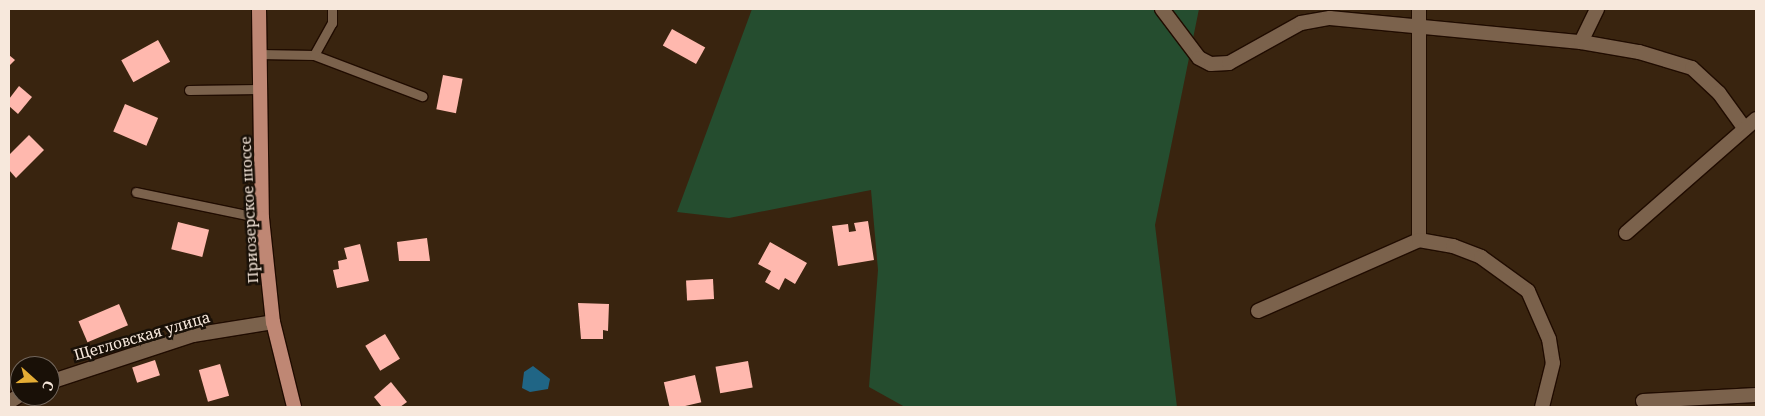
<!DOCTYPE html>
<meta charset="utf-8">
<style>
body{margin:0}
#map{position:relative;width:1765px;height:416px;overflow:hidden;background:#39240f;font-family:"Noto Serif",serif}
div>[style]{position:absolute}
.green>*{inset:0;background:#254d2f}
.water>*{inset:0;background:#206585}
.building>*{inset:0;background:#ffb8ae;transform-origin:0 0}
.roads{filter:drop-shadow(1px 0 #200c00) drop-shadow(-1px 0 #200c00) drop-shadow(0 1px #200c00) drop-shadow(0 -1px #200c00)}
.service>*{height:9px;margin:-4.5px;padding:0 4.5px;transform-origin:4.5px;border-radius:4.5px;background:#7b624c}
.minor>*{height:14px;margin:-7px;padding:0 7px;transform-origin:7px;border-radius:7px;background:#7b624c}
.primary>*{height:14px;margin:-7px;padding:0 7px;transform-origin:7px;border-radius:7px;background:#bf8774}
span{translate:-50% -50%;white-space:nowrap;text-align:center;line-height:1.15;-webkit-text-stroke:5px #191007;paint-order:stroke}
.street-label{font-size:15px;color:#f7e8dc}
.frame{position:absolute;inset:0;border:10px solid #f7e8dc;pointer-events:none}
.north{position:absolute;left:10px;top:356px;width:50px;height:50px;box-sizing:border-box;background:#191007;border:1px solid #72665c;border-radius:50%;rotate:110deg;font-size:14px;font-weight:700;line-height:20px;text-align:center;color:#f7e8dc}
.north::after{content:'';display:block;margin:auto;width:18px;height:22px;background:#e5ad35;clip-path:polygon(50% 0,100% 100%,50% 72%,0 100%)}
</style>
<div id="map">
<div class="green">
<div style="clip-path:polygon(752px 9px,1199px 9px,1155px 225px,1177px 407px,905px 407px,869px 387px,878px 270px,871px 190px,729px 218px,677px 212px)"></div>
</div>
<div class="water">
<div style="clip-path:polygon(533px 366px,550px 379px,548px 389px,530px 392px,522px 388px,524px 372px)"></div>
</div>
<div class="building">
<div style="left:672px;top:29px;width:38px;height:19px;rotate:29deg"></div>
<div style="left:158px;top:40px;width:25px;height:42px;rotate:61deg"></div>
<div style="clip-path:polygon(9px 55px,15px 60px,9px 66px)"></div>
<div style="left:443px;top:75px;width:20px;height:35px;rotate:11deg"></div>
<div style="clip-path:polygon(19px 86px,32px 97px,18px 114px,9px 106px,9px 99px)"></div>
<div style="left:125px;top:104px;width:36px;height:30px;rotate:23deg"></div>
<div style="clip-path:polygon(29px 135px,44px 150px,16px 178px,9px 170px,9px 155px)"></div>
<div style="clip-path:polygon(868px 221px,874px 260px,838px 266px,832px 226px,848px 224px,849px 232px,856px 231px,854px 223px)"></div>
<div style="left:178px;top:222px;width:32px;height:28px;rotate:14deg"></div>
<div style="clip-path:polygon(427px 238px,430px 261px,399px 261px,397px 242px)"></div>
<div style="clip-path:polygon(770px 242px,807px 263px,795px 284px,785px 278px,779px 290px,765px 282px,771px 271px,758px 264px)"></div>
<div style="clip-path:polygon(360px 244px,369px 281px,337px 288px,333px 270px,339px 269px,338px 261px,347px 259px,344px 248px)"></div>
<div style="left:713px;top:279px;width:20px;height:27px;rotate:87deg"></div>
<div style="clip-path:polygon(578px 303px,609px 304px,608px 331px,603px 330px,603px 339px,581px 339px)"></div>
<div style="left:119px;top:304px;width:23px;height:44px;rotate:67deg"></div>
<div style="left:385px;top:334px;width:29px;height:23px;rotate:59deg"></div>
<div style="left:155px;top:360px;width:16px;height:24px;rotate:72deg"></div>
<div style="left:748px;top:361px;width:27px;height:33px;rotate:80deg"></div>
<div style="left:220px;top:364px;width:33px;height:22px;rotate:74deg"></div>
<div style="left:695px;top:375px;width:28px;height:32px;rotate:77deg"></div>
<div style="clip-path:polygon(391px 382px,407px 402px,400px 407px,382px 407px,374px 397px)"></div>
</div>
<div class="roads">
<div class="service">
<div style="left:259px;top:54px;width:55px;rotate:1deg"></div>
<div style="left:314px;top:55px;width:116px;rotate:20.8deg"></div>
<div style="left:314px;top:55px;width:37px;rotate:-61deg"></div>
<div style="left:332px;top:23px;width:14px;rotate:-90deg"></div>
<div style="left:189px;top:90px;width:70px;rotate:-0.8deg"></div>
<div style="left:136px;top:192px;width:129px;rotate:11.7deg"></div>
</div>
<div class="minor">
<div style="left:1162px;top:9px;width:61px;rotate:52.9deg"></div>
<div style="left:1199px;top:58px;width:13px;rotate:27deg"></div>
<div style="left:1211px;top:64px;width:18px;rotate:-3deg"></div>
<div style="left:1229px;top:63px;width:82px;rotate:-29.1deg"></div>
<div style="left:1301px;top:23px;width:29px;rotate:-10deg"></div>
<div style="left:1330px;top:18px;width:252px;rotate:5.5deg"></div>
<div style="left:1581px;top:42px;width:59px;rotate:9.8deg"></div>
<div style="left:1639px;top:52px;width:55px;rotate:16.8deg"></div>
<div style="left:1692px;top:68px;width:37px;rotate:43deg"></div>
<div style="left:1719px;top:93px;width:44px;rotate:54.2deg"></div>
<div style="left:1419px;top:9px;width:231px;rotate:90deg"></div>
<div style="left:1581px;top:42px;width:37px;rotate:-64deg"></div>
<div style="left:1626px;top:233px;width:173px;rotate:-41.2deg"></div>
<div style="left:1258px;top:311px;width:176px;rotate:-23.8deg"></div>
<div style="left:1419px;top:240px;width:35px;rotate:10deg"></div>
<div style="left:1453px;top:246px;width:30px;rotate:21deg"></div>
<div style="left:1481px;top:257px;width:58px;rotate:35.9deg"></div>
<div style="left:1528px;top:291px;width:52px;rotate:66.4deg"></div>
<div style="left:1549px;top:339px;width:24px;rotate:81deg"></div>
<div style="left:1553px;top:363px;width:45px;rotate:104deg"></div>
<div style="left:50px;top:382px;width:151px;rotate:-18.2deg"></div>
<div style="left:193px;top:335px;width:81px;rotate:-9.2deg"></div>
<div style="left:1643px;top:401px;width:113px;rotate:-3deg"></div>
<div style="left:9px;top:402px;width:13px;rotate:-32deg"></div>
</div>
<div class="primary">
<div style="left:259px;top:9px;width:209px;rotate:89.2deg"></div>
<div style="left:262px;top:218px;width:105px;rotate:84deg"></div>
<div style="left:273px;top:322px;width:88px;rotate:76.1deg"></div>
</div>
</div>
<div class="street-label">
<span style="left:249px;top:210px;rotate:-93deg">Приозерское шоссе</span>
<span style="left:142px;top:336px;rotate:-16deg">Щегловская улица</span>
</div>
<div class="frame"></div>
<div class="north">С</div>
</div>
